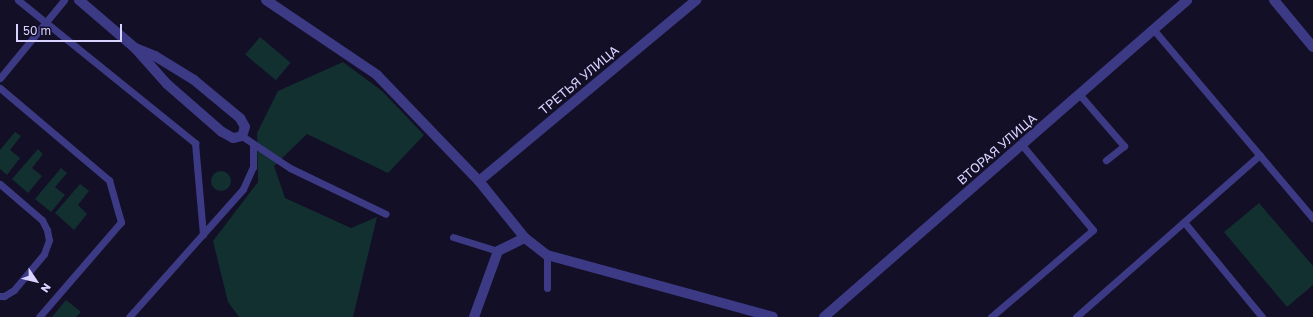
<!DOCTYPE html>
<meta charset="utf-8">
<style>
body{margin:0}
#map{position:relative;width:1313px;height:317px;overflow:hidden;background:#130f26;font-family:"Golos Text",sans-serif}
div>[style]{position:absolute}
.green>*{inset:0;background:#12302f;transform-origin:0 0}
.round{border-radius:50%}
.service>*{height:7px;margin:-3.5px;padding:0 3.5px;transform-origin:3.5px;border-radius:3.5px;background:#3d3a85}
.minor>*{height:10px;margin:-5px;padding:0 5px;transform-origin:5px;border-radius:5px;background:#3d3a85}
.tertiary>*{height:10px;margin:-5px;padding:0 5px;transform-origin:5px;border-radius:5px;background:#3d3a85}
span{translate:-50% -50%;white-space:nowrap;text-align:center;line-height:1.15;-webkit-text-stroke:4px #130f26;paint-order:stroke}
.street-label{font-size:13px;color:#d9d4ff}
.north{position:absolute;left:16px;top:261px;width:40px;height:40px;-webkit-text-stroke:3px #130f26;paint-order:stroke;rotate:125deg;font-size:11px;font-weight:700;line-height:16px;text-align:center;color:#d9d4ff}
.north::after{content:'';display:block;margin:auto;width:14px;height:18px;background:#d9d4ff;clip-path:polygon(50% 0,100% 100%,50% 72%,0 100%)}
.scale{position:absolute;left:16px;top:24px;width:106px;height:18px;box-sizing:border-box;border:2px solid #d9d4ff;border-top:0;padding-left:5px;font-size:12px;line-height:14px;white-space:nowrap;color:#d9d4ff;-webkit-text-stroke:3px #130f26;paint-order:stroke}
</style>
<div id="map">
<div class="green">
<div style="left:260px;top:37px;width:40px;height:23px;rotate:40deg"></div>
<div style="clip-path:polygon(343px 62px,382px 91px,424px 135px,388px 173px,307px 134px,274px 166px,285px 198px,351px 228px,377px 217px,353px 317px,239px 317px,228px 302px,213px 241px,258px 182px,257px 133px,278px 91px)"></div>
<div style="clip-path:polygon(15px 132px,21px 136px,10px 150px,20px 158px,7px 175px,0 169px,0 150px)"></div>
<div style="clip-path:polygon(38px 149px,43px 154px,32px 168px,42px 176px,28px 193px,12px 179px)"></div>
<div style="clip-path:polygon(61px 168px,67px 173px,55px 187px,65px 195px,51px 212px,35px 199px)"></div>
<div class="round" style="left:211px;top:171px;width:20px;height:20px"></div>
<div style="clip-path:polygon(80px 184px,89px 191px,78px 205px,87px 214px,74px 230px,55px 213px)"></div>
<div style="clip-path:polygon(1259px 203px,1313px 266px,1313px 285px,1287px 307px,1224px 232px)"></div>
<div style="clip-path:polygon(66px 300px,81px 312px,76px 317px,52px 317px)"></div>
</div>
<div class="service">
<div style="left:18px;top:0;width:228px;rotate:38.9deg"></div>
<div style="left:195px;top:143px;width:92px;rotate:85deg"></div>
<div style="left:1153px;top:29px;width:248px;rotate:49.8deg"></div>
<div style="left:0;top:78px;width:101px;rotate:-50.6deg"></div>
<div style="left:0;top:88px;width:143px;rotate:40.2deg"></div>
<div style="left:109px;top:180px;width:44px;rotate:74.1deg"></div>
<div style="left:121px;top:222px;width:125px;rotate:130.8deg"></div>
<div style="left:1079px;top:94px;width:69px;rotate:49.1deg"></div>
<div style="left:1124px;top:146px;width:23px;rotate:142deg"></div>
<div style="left:242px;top:136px;width:58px;rotate:33.7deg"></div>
<div style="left:290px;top:168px;width:106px;rotate:25.6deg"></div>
<div style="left:0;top:184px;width:55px;rotate:40.6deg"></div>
<div style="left:42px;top:220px;width:11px;rotate:63deg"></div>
<div style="left:47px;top:230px;width:10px;rotate:79deg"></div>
<div style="left:49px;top:240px;width:15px;rotate:110deg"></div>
<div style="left:44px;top:254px;width:47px;rotate:129.8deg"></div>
<div style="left:14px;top:290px;width:12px;rotate:149deg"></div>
<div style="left:4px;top:296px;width:4px;rotate:180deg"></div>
<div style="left:1184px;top:222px;width:123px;rotate:50.6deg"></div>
<div style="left:453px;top:237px;width:47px;rotate:17.3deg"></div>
<div style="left:547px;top:288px;width:33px;rotate:-90deg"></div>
<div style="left:129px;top:317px;width:171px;rotate:-48.3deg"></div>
<div style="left:243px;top:189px;width:24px;rotate:-66deg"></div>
<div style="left:253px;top:167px;width:23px;rotate:-90deg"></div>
<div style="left:991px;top:317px;width:134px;rotate:-40.5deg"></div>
<div style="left:1093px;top:230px;width:112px;rotate:-129.9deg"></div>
<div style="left:1076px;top:317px;width:245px;rotate:-41.4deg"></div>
</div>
<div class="minor">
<div style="left:79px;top:0;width:74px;rotate:40.6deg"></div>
<div style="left:266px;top:0;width:134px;rotate:34deg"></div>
<div style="left:377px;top:75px;width:147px;rotate:46.1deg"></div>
<div style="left:479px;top:181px;width:73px;rotate:51.1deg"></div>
<div style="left:525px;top:238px;width:28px;rotate:38deg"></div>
<div style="left:547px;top:255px;width:234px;rotate:15.3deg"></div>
<div style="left:135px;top:48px;width:22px;rotate:22deg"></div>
<div style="left:155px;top:56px;width:46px;rotate:31.6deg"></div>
<div style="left:194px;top:80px;width:60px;rotate:39.6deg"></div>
<div style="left:240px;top:118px;width:10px;rotate:61deg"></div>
<div style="left:245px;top:127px;width:9px;rotate:108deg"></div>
<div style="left:242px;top:136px;width:9px;rotate:167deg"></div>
<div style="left:233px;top:138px;width:13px;rotate:-151deg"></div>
<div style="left:222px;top:132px;width:73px;rotate:-138.9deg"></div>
<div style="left:167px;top:84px;width:48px;rotate:-131.6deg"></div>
<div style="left:479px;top:181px;width:283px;rotate:-39.8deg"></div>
<div style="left:474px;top:317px;width:70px;rotate:-70deg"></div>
<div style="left:498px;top:251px;width:30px;rotate:-26deg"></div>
<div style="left:824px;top:317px;width:482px;rotate:-41.1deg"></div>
</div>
<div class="tertiary">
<div style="left:1274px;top:0;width:61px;rotate:50.3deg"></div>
</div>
<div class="street-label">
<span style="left:579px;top:80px;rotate:-40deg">ТРЕТЬЯ УЛИЦА</span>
<span style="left:997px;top:149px;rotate:-41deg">ВТОРАЯ УЛИЦА</span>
</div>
<div class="north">N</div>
<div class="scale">50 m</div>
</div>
